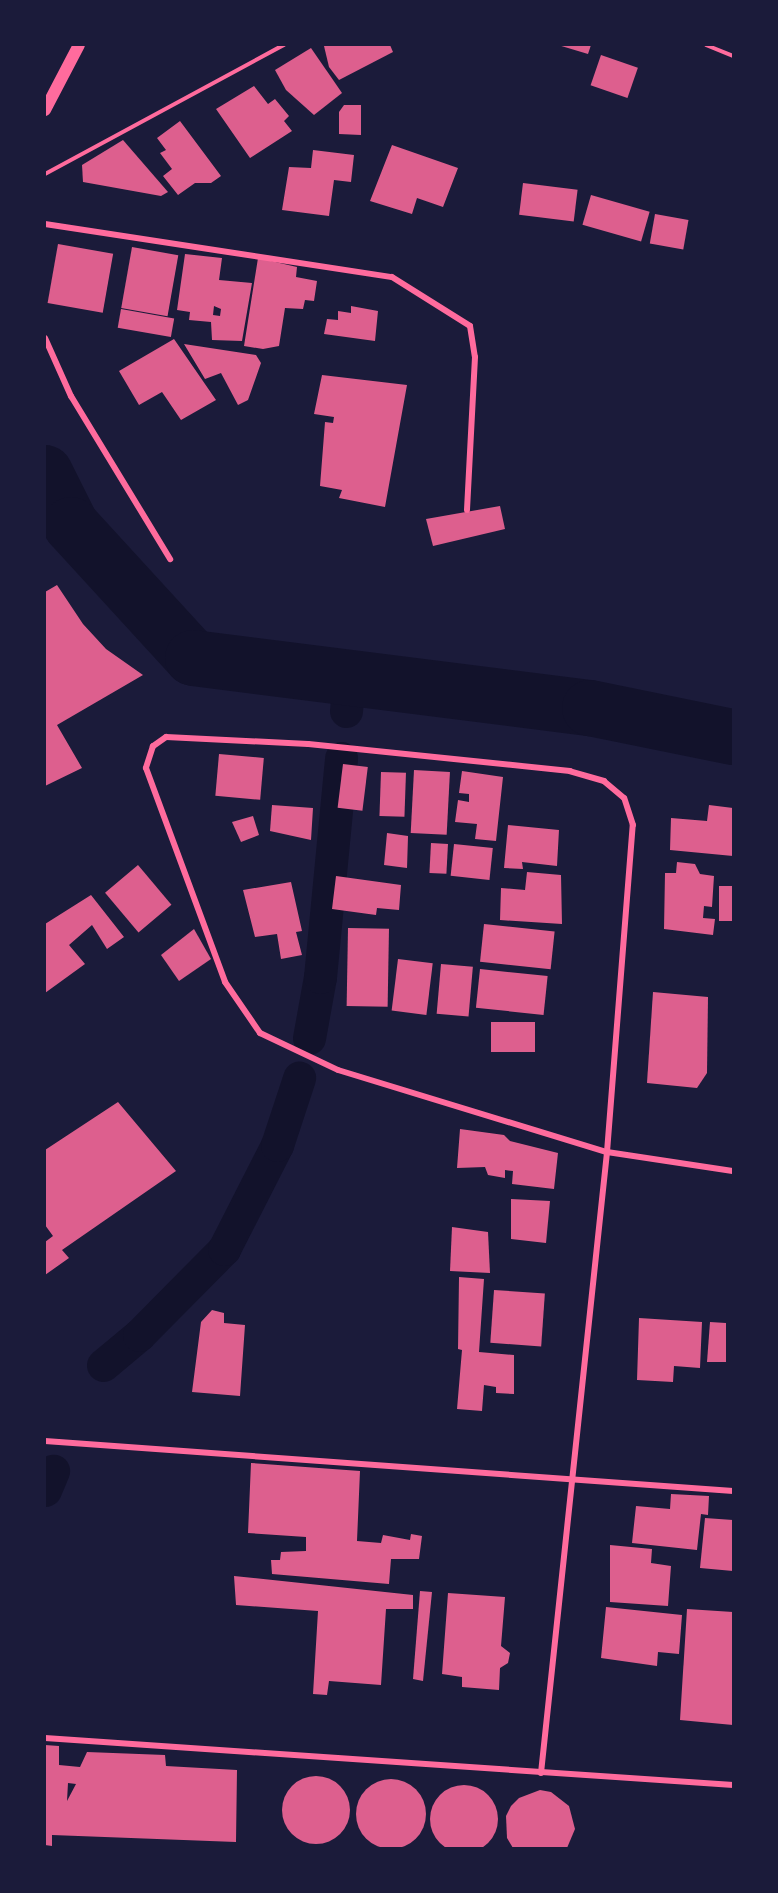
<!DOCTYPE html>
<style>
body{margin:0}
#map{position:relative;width:778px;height:1893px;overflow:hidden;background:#1b1b3a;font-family:Barlow,sans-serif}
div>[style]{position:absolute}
.canal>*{height:33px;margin:-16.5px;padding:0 16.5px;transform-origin:16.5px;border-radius:16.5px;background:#12122b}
.river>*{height:56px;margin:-28px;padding:0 28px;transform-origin:28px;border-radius:28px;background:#12122b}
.building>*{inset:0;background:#dd5f8e;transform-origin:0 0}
.round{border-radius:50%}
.path>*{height:4px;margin:-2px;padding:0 2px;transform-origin:2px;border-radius:2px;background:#ff6b9d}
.minor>*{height:6px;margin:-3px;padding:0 3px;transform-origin:3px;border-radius:3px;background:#ff6b9d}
.secondary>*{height:12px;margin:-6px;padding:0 6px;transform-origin:6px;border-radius:6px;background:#ff6b9d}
span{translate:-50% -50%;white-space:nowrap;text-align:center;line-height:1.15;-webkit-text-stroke:4.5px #1b1b3a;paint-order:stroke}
.frame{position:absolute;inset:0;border:46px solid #1b1b3a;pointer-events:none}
</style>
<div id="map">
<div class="canal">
<div style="left:346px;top:711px;width:34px;rotate:-85deg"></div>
<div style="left:309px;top:1038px;width:62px;rotate:-79.8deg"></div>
<div style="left:320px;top:977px;width:220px;rotate:-84.5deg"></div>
<div style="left:103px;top:1365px;width:47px;rotate:-39.8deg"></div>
<div style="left:139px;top:1335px;width:121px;rotate:-45.3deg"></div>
<div style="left:224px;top:1249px;width:117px;rotate:-63deg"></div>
<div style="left:277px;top:1145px;width:71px;rotate:-71.8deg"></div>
<div style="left:45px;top:1490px;width:21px;rotate:-67deg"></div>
</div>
<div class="river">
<div style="left:45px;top:473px;width:58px;rotate:63.4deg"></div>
<div style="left:71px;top:525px;width:180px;rotate:47.5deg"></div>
<div style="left:193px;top:658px;width:400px;rotate:7.2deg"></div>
<div style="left:590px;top:708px;width:146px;rotate:11.5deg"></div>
</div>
<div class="building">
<div style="clip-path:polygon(390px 45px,393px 52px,339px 80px,329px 67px,324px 46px)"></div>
<div style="clip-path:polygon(558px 45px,591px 45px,588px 54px)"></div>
<div style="clip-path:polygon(311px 48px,342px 93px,314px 115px,286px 90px,275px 70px)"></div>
<div style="left:601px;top:55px;width:39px;height:32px;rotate:19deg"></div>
<div style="clip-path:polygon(254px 86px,268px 104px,275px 99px,289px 116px,284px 121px,292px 131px,250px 158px,216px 109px)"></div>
<div style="clip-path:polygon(344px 105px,361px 105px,361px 135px,339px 134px,339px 112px)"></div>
<div style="clip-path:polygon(180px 121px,221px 176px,211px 183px,195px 183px,178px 195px,163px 176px,172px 169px,160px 153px,166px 150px,157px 138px)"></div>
<div style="clip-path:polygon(123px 140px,168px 192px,161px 196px,83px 182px,82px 165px)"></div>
<div style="clip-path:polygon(392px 145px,458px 168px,443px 207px,417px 198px,412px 214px,370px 201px)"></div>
<div style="clip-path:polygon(313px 150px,354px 155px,351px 182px,334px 180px,329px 216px,282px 210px,289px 167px,311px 168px)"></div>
<div style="left:523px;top:183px;width:55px;height:32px;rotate:7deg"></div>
<div style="left:591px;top:195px;width:61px;height:31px;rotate:16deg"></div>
<div style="left:655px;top:214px;width:34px;height:30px;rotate:10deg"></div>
<div style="left:58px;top:244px;width:56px;height:60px;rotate:10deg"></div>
<div style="left:132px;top:247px;width:47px;height:62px;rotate:10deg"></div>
<div style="clip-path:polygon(evenodd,185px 254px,222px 258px,219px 280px,252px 283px,242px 341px,212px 340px,211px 322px,189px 320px,190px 312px,177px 310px,185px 254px,214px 306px,221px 309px,220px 316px,213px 315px,214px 306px)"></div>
<div style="clip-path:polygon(258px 258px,297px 267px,296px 277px,317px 281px,314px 301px,305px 300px,303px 309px,285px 308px,279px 346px,263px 349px,244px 346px)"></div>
<div style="clip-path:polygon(351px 306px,378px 311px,375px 341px,324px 334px,327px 319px,338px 320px,338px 311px,351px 313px)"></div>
<div style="left:121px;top:309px;width:54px;height:19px;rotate:10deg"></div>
<div style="clip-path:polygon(174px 339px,216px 400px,181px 420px,162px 392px,139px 405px,119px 371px)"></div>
<div style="clip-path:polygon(184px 344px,256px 355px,261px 363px,248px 400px,238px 405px,221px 373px,205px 379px)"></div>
<div style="clip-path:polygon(322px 375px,407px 385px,385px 507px,339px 498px,342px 490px,320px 486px,325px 422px,333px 423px,334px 417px,314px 414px)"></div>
<div style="clip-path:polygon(500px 506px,505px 529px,433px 546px,426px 519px)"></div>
<div style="clip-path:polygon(57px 585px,83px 624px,106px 649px,143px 675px,57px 725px,82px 768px,45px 786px,45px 592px)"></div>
<div style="left:219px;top:754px;width:45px;height:42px;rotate:5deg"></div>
<div style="left:343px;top:764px;width:25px;height:44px;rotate:7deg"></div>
<div style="left:414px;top:770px;width:36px;height:63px;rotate:3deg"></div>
<div style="clip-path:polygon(462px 771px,503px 777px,496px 841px,475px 839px,477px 824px,455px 822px,458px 800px,469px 802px,469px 794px,459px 793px)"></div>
<div style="left:381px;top:772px;width:25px;height:44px;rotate:2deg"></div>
<div style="clip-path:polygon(272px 805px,313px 808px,311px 840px,270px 831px)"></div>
<div style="clip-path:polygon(709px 805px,733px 808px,733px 856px,670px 850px,671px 818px,707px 821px)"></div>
<div style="clip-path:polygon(253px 816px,259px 835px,241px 842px,232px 822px)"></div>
<div style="clip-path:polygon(508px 825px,559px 830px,557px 866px,522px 862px,523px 869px,504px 868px)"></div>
<div style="clip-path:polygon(387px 833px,408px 836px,407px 868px,384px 865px)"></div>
<div style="left:431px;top:843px;width:17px;height:30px;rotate:3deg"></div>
<div style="left:454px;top:844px;width:39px;height:32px;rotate:6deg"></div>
<div style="clip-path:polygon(677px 862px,695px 864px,700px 874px,714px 876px,712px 907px,704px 906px,703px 918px,715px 919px,713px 935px,664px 929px,665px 873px,676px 873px)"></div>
<div style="left:138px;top:865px;width:52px;height:43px;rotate:50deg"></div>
<div style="clip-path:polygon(527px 872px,561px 875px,562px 924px,500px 920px,501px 888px,525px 890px)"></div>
<div style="clip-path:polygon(336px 876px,401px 885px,399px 910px,377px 908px,376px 915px,332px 909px)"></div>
<div style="clip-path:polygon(291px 882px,302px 931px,296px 932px,302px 955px,281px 959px,277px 934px,255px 937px,243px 890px)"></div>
<div style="left:719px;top:886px;width:14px;height:35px"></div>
<div style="clip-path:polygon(91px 895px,124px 937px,107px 949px,92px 925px,69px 945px,85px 964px,45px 993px,45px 924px)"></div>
<div style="left:484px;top:924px;width:71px;height:38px;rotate:6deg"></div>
<div style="left:348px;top:928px;width:41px;height:78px;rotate:1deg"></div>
<div style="clip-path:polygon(194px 929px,211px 959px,179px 981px,161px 955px)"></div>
<div style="left:398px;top:959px;width:35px;height:52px;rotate:7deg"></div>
<div style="left:441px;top:964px;width:32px;height:50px;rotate:5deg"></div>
<div style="left:480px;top:969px;width:68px;height:39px;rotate:6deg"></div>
<div style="clip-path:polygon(653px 992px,708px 997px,707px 1073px,697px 1088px,647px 1083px)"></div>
<div style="left:535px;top:1022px;width:30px;height:44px;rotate:90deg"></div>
<div style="clip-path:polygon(118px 1102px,176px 1171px,62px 1250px,69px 1258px,45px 1275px,45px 1242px,53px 1236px,45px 1225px,45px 1150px)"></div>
<div style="clip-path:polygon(460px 1129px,504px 1135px,510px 1141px,558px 1153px,554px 1189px,512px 1184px,513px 1171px,505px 1170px,505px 1178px,488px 1175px,485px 1167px,457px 1168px)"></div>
<div style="clip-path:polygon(511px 1199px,550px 1201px,546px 1243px,511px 1239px)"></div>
<div style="clip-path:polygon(452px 1227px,488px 1232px,490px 1273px,450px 1271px)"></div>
<div style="clip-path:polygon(459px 1277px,484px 1279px,479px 1352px,514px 1355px,514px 1394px,496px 1393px,496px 1387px,484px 1385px,482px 1411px,457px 1409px,462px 1350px,458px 1349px)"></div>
<div style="left:494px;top:1290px;width:51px;height:53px;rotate:4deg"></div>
<div style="clip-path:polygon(212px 1310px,224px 1313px,224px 1323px,245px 1325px,240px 1396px,192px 1392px,201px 1322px)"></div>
<div style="clip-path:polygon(639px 1318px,702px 1322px,700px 1368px,674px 1366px,673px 1382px,637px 1380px)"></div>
<div style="clip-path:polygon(710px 1322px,726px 1323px,726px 1362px,707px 1362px)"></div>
<div style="clip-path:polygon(251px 1463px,360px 1471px,357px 1541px,381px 1543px,383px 1535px,410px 1540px,411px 1534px,422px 1536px,419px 1559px,391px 1559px,389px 1584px,272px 1574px,271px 1560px,280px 1560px,281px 1552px,306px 1551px,306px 1537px,248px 1533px)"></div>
<div style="clip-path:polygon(671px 1494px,709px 1496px,708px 1515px,701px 1514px,697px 1550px,632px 1543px,636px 1506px,670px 1509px)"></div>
<div style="clip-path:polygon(705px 1518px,733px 1520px,733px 1571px,700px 1568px)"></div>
<div style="clip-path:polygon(610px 1545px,652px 1549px,651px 1563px,671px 1566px,668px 1606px,610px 1602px)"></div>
<div style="clip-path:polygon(234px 1576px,413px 1595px,413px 1609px,386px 1609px,381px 1685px,329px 1681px,327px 1695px,313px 1694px,318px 1611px,236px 1605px)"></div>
<div style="clip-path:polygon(420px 1591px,432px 1592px,423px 1681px,413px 1679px)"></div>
<div style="clip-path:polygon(448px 1593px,505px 1597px,501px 1646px,510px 1653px,508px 1663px,500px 1668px,499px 1690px,462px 1687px,462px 1677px,442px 1674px)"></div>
<div style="clip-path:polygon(606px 1607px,682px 1615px,679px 1654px,658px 1652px,657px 1666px,601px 1658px)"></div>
<div style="clip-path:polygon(687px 1609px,733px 1612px,733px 1725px,680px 1720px)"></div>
<div style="clip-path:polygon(evenodd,45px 1745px,59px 1746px,59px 1765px,80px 1767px,87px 1752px,165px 1755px,166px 1766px,237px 1770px,236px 1842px,52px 1835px,52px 1846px,45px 1845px,45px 1745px,68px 1783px,76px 1784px,67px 1801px,68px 1783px)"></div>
<div class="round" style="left:282px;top:1776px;width:68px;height:68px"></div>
<div class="round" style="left:356px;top:1779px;width:70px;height:70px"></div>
<div class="round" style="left:430px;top:1785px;width:68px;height:68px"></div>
<div style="clip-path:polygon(540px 1790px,551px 1792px,569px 1806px,575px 1829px,567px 1848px,513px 1848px,507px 1838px,506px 1816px,511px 1806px,519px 1798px)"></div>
</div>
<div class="path">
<div style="left:706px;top:45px;width:29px;rotate:22deg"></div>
<div style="left:45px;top:174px;width:272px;rotate:-28.4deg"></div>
</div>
<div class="minor">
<div style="left:45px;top:224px;width:351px;rotate:8.7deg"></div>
<div style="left:392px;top:277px;width:92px;rotate:32.1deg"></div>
<div style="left:470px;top:326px;width:31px;rotate:81deg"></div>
<div style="left:475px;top:357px;width:153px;rotate:93deg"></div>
<div style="left:45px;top:338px;width:64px;rotate:65.9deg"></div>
<div style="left:71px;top:396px;width:191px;rotate:58.7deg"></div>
<div style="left:45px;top:1441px;width:690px;rotate:4.16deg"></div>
<div style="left:45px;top:1738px;width:690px;rotate:3.91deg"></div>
<div style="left:541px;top:1773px;width:624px;rotate:-83.93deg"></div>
<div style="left:607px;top:1152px;width:328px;rotate:-85.5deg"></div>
<div style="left:633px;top:825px;width:28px;rotate:-108deg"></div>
<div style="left:624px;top:798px;width:26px;rotate:-140deg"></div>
<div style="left:604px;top:781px;width:35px;rotate:-164deg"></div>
<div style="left:570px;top:771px;width:263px;rotate:-174.1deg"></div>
<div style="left:308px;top:744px;width:142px;rotate:-177.2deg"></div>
<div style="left:166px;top:737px;width:16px;rotate:145deg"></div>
<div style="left:153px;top:746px;width:23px;rotate:108deg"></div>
<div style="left:146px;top:768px;width:228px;rotate:69.7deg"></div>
<div style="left:225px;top:982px;width:62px;rotate:55.5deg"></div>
<div style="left:260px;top:1033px;width:86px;rotate:25.4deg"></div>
<div style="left:338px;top:1070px;width:281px;rotate:17deg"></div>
<div style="left:607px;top:1152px;width:127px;rotate:8.6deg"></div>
</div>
<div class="secondary">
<div style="left:45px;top:110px;width:73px;rotate:-62.4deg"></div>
</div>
<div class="frame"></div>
</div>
